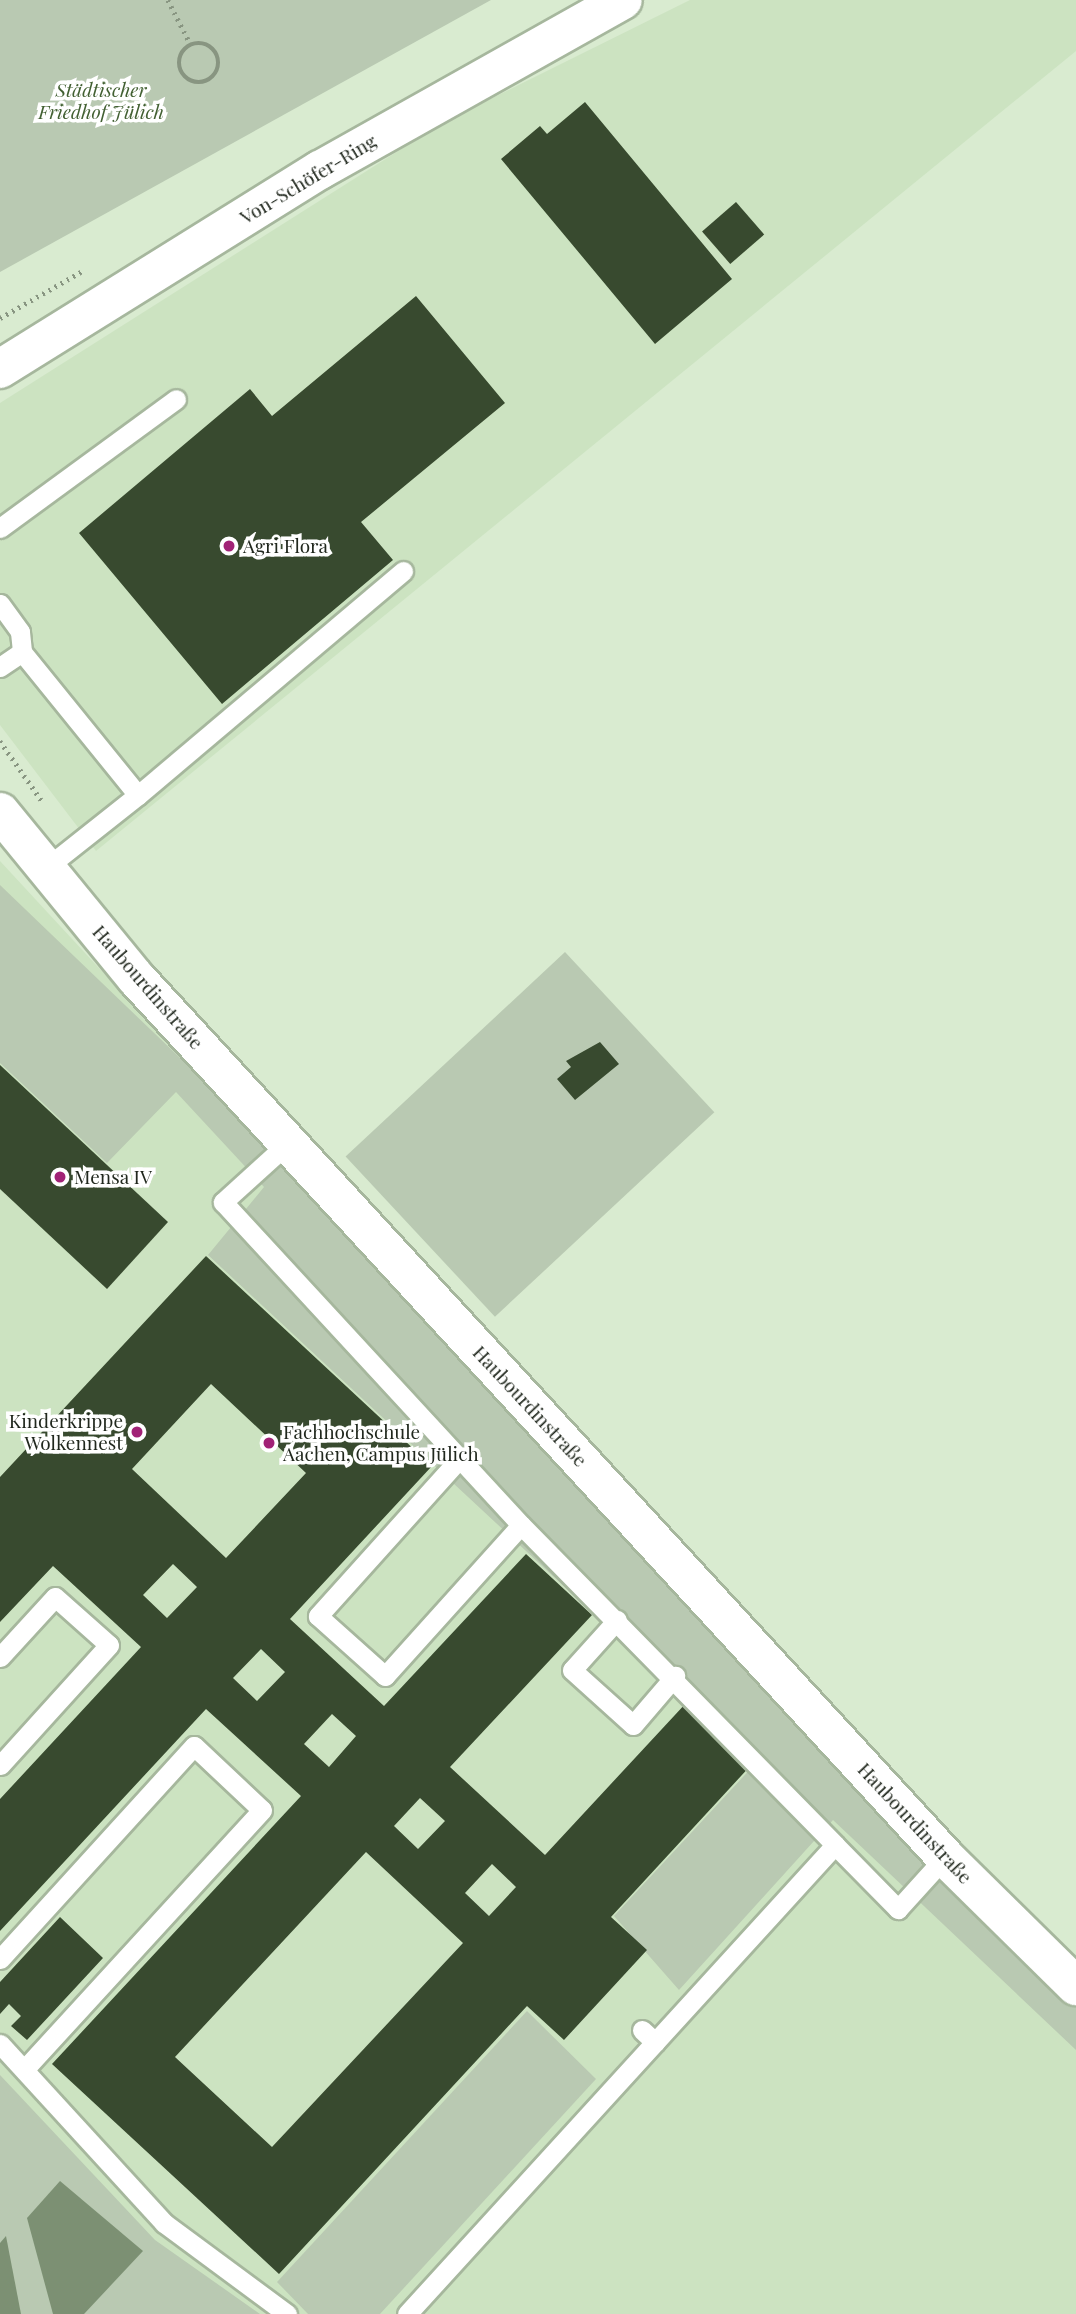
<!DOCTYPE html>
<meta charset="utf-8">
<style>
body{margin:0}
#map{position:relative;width:1076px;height:2314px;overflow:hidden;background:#d9ebd0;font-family:"Playfair Display",serif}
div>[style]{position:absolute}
.built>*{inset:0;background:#cce3c1}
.green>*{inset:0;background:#b9c9b2;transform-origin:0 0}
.water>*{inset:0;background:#7c9073}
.building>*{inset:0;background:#384a2f;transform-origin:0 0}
.path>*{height:4.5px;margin-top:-2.25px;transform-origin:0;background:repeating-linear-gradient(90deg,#889581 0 2px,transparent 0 7px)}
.path>.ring{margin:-2.25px;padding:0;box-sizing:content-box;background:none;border:4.5px solid #889581;border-radius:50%}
.roads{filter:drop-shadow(2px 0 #a6b79d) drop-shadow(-2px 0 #a6b79d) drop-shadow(0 2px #a6b79d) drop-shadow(0 -2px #a6b79d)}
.lane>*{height:19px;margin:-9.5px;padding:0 9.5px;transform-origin:9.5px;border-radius:9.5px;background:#fff}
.street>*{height:38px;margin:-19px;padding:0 19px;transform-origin:19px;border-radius:19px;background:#fff}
.secondary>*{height:38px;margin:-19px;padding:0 19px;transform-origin:19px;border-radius:19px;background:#fff}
.dots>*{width:19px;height:19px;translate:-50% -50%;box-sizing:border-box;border:4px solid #fff;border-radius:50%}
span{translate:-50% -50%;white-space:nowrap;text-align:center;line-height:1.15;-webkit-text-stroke:7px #fff;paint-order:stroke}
.park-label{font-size:19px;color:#426032;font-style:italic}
.street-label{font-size:19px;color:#21281e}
.poi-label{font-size:19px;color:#21281e}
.left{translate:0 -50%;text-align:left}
.right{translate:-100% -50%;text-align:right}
</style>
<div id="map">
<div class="built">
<div style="clip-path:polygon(690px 0,1076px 0,1076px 51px,96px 851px,0 725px,0 403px,444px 122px)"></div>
<div style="clip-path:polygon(0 861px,1076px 2025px,1076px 2314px,0 2314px)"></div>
</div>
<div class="green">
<div style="clip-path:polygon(0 0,491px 0,0 272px)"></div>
<div style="clip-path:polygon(0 885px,277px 1151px,1076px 1986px,1076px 2050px,833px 1820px,679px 1990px,614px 1916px,755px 1764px,208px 1255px,264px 1187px,176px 1092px,107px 1163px,0 1063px)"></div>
<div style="left:565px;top:952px;width:219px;height:300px;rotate:47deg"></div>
<div style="clip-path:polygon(527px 2011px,596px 2079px,380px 2314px,308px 2314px,277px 2282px)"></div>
<div style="clip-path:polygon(0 2075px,155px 2240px,260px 2314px,0 2314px)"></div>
</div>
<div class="water">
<div style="clip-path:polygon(60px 2181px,143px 2251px,84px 2314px,53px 2314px,27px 2218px)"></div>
<div style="clip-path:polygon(6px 2236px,21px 2314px,0 2314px,0 2243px)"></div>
</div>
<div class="building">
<div style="clip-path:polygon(585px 102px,732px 279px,655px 344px,501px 159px,540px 126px,547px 134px)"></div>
<div style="left:736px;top:202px;width:43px;height:45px;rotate:49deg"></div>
<div style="clip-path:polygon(416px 296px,505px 403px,361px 522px,393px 560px,222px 704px,79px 533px,250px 389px,272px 416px)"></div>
<div style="clip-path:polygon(600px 1042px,619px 1064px,575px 1100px,557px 1079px,571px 1067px,566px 1061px)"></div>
<div style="clip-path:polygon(0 1065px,168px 1222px,107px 1289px,0 1189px)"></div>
<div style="clip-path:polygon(evenodd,206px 1256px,432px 1466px,290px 1619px,384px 1706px,526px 1554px,592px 1615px,450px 1767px,545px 1855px,687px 1702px,753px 1763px,611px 1917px,647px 1950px,564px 2040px,527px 2006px,279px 2274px,52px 2064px,301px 1796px,206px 1709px,0 1931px,0 1799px,141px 1647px,53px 1566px,0 1622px,0 1477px,206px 1256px,211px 1384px,306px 1473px,226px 1558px,132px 1469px,211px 1384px,206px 1256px,173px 1564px,197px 1587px,167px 1618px,143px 1595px,173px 1564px,206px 1256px,261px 1649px,285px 1672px,257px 1701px,233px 1678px,261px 1649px,206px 1256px,332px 1714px,356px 1736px,329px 1767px,304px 1744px,332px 1714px,206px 1256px,420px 1798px,445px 1821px,418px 1849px,394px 1826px,420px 1798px,206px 1256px,366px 1852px,463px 1943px,272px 2147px,175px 2057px,366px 1852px,206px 1256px,492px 1864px,516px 1887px,489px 1916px,465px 1893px,492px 1864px)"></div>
<div style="clip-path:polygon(60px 1917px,103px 1958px,27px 2040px,11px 2026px,21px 2016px,9px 2004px,0 2014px,0 1982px)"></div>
</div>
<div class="path">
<div style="left:168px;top:0;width:51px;rotate:62.9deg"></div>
<div class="ring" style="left:179px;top:43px;width:35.5px;height:35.5px"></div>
<div style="left:0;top:318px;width:97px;rotate:-29.7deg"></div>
<div style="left:0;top:741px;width:73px;rotate:55deg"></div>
</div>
<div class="roads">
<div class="lane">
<div style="left:0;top:528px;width:218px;rotate:-36.2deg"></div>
<div style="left:0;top:604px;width:34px;rotate:54deg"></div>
<div style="left:20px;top:632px;width:20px;rotate:84deg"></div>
<div style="left:22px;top:652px;width:27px;rotate:146deg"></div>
<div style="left:22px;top:652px;width:184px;rotate:51deg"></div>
<div style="left:138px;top:795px;width:117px;rotate:141.6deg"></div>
<div style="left:138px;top:795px;width:347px;rotate:-40.2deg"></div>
<div style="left:288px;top:1143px;width:88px;rotate:137.8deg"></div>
<div style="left:223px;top:1202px;width:439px;rotate:47.3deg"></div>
<div style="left:521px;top:1525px;width:448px;rotate:45.5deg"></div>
<div style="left:461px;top:1457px;width:214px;rotate:132deg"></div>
<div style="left:318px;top:1616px;width:90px;rotate:41.8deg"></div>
<div style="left:385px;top:1676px;width:203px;rotate:-48deg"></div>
<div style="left:617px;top:1620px;width:67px;rotate:132deg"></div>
<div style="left:572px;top:1670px;width:82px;rotate:42deg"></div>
<div style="left:633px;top:1725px;width:65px;rotate:-49.4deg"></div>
<div style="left:0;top:1657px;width:81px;rotate:-47.5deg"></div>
<div style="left:55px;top:1597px;width:72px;rotate:41.6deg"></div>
<div style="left:109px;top:1645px;width:162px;rotate:132.2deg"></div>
<div style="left:0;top:1959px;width:288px;rotate:-47.7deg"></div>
<div style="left:194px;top:1746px;width:93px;rotate:43.3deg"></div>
<div style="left:262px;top:1810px;width:352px;rotate:132.5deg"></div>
<div style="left:642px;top:2030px;width:18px;rotate:43deg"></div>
<div style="left:0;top:2044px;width:243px;rotate:47.5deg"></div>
<div style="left:164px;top:2223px;width:153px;rotate:36.5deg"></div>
<div style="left:407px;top:2314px;width:635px;rotate:-47.62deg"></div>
<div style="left:835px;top:1845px;width:90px;rotate:45.5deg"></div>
<div style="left:898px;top:1909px;width:70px;rotate:-47.9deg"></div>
</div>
<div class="street">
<div style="left:0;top:812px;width:215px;rotate:50.7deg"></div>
<div style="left:136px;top:978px;width:1195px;rotate:47.37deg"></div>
<div style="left:945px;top:1857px;width:184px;rotate:44.6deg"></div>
</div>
<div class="secondary">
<div style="left:0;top:369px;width:377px;rotate:-31.9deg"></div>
<div style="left:320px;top:170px;width:347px;rotate:-29.3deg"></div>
</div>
</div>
<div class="dots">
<div style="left:229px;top:546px;background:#a12276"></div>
<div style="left:60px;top:1177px;background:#a12276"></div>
<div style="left:137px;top:1432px;background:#a12276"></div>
<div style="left:269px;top:1443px;background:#a12276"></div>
</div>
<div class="park-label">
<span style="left:101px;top:101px">Städtischer<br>Friedhof Jülich</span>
</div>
<div class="street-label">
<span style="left:308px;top:179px;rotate:-31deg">Von-Schöfer-Ring</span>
<span style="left:148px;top:987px;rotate:49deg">Haubourdinstraße</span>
<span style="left:530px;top:1406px;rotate:47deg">Haubourdinstraße</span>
<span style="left:915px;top:1823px;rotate:47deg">Haubourdinstraße</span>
</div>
<div class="poi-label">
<span class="left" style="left:243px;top:546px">Agri Flora</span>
<span class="left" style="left:74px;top:1177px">Mensa IV</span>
<span class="right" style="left:123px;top:1432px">Kinderkrippe<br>Wolkennest</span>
<span class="left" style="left:283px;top:1443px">Fachhochschule<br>Aachen, Campus Jülich</span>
</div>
</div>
